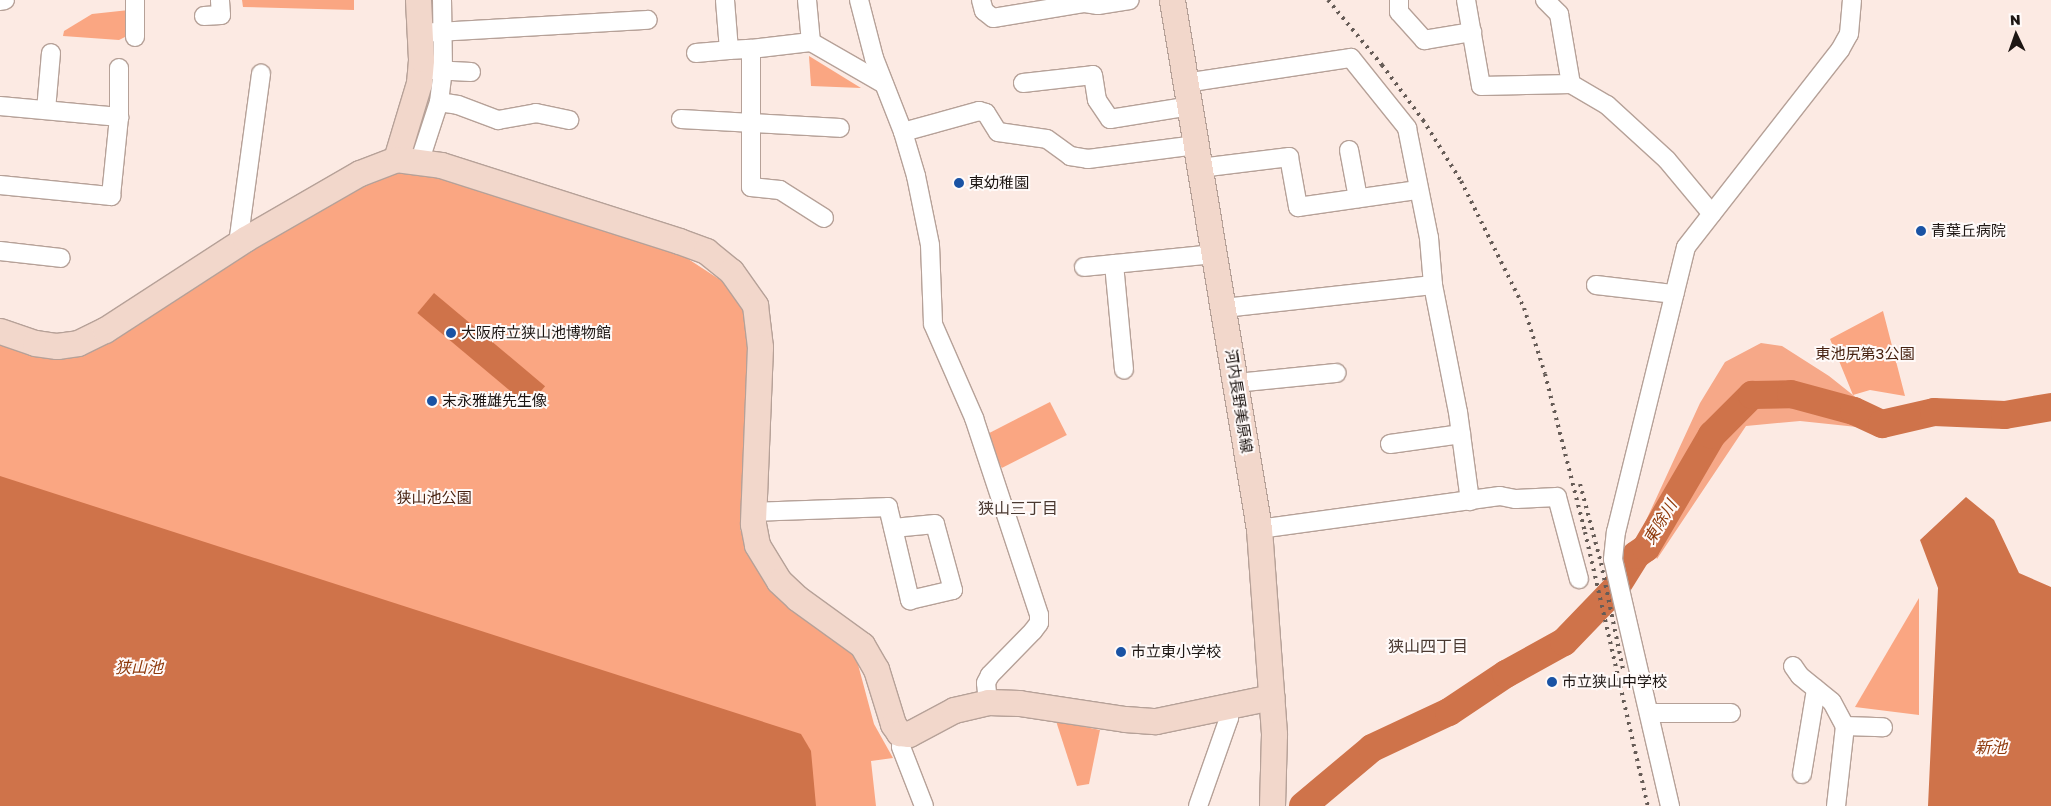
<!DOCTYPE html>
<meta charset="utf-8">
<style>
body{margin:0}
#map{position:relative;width:2051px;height:806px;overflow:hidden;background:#fceae3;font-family:"Golos Text","Noto Sans JP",sans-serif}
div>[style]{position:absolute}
.green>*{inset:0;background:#faa682;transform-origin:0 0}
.forest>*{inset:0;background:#f6a888}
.water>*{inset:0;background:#cf734a;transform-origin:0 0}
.river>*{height:28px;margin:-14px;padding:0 14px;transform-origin:14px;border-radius:14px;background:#cf734a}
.roads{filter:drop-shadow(1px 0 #b6a198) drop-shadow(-1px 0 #b6a198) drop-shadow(0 1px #b6a198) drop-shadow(0 -1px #b6a198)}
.street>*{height:18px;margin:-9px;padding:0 9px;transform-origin:9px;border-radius:9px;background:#fff}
.secondary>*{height:25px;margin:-12.5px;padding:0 12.5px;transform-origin:12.5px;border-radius:12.5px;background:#f2d7cb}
.rail>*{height:4px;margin-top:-2px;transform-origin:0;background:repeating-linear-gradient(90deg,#665c57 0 2.5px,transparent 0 7.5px)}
.dots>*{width:14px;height:14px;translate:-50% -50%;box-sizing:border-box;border:2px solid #fffaf9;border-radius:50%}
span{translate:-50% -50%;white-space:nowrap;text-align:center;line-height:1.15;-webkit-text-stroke:4px #fffaf9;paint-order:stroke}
.poi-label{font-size:15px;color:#1d1613}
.left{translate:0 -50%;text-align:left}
.park-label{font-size:15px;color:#472211}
.street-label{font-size:15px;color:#1d1613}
.neighbourhood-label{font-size:16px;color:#4a3931}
.water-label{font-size:16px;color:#8e390b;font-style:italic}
.north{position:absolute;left:1991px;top:10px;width:50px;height:50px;-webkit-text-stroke:4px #fffaf9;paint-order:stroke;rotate:357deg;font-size:14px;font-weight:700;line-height:20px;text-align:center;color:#1d1613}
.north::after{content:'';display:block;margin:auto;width:18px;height:22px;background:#1d1613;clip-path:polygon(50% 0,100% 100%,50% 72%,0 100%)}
</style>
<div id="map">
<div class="green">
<div style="clip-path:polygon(242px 0,354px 0,354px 10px,243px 7px)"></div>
<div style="clip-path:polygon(129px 10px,129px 35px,119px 40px,63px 36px,64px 31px,92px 14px)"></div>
<div style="clip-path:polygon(809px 56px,861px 88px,811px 86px)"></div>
<div style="clip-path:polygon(416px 171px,682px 255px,722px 281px,747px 314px,750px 371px,740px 529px,751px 557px,856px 657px,874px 724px,893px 758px,871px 761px,876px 806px,0 806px,0 340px,115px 335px,351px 189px,384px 174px)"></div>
<div style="clip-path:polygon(1883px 311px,1905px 396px,1870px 390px,1853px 395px,1830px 339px)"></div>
<div style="left:1050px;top:402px;width:37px;height:73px;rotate:63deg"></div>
<div style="clip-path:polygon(1919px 598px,1919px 715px,1855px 707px)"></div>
<div style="clip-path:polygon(1056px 721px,1100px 730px,1089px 784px,1077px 786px)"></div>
</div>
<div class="forest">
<div style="clip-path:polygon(1761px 343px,1782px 346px,1829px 376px,1868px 407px,1857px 427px,1800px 421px,1746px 426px,1657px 559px,1643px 527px,1700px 403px,1725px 362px)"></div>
</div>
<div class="water">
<div style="left:434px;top:293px;width:145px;height:26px;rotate:40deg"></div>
<div style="clip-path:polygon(0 476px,801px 734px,811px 751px,816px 806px,0 806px)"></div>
<div style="clip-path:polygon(1966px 497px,1994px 520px,2019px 573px,2051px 587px,2051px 806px,1928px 806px,1938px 588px,1920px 540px)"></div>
</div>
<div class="river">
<div style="left:1303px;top:806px;width:90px;rotate:-40deg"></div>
<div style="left:1372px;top:748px;width:85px;rotate:-25.1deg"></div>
<div style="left:1449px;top:712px;width:69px;rotate:-33.7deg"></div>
<div style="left:1506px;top:674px;width:66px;rotate:-28.9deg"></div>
<div style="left:1564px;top:642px;width:74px;rotate:-46.1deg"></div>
<div style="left:1615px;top:589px;width:40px;rotate:-58deg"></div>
<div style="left:1636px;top:555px;width:12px;rotate:-35deg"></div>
<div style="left:1646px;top:548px;width:131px;rotate:-59.7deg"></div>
<div style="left:1712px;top:435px;width:57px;rotate:-45deg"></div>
<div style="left:1752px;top:395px;width:39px;rotate:-1deg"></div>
<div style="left:1791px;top:394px;width:65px;rotate:15.1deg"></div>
<div style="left:1854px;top:411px;width:31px;rotate:25deg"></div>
<div style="left:1882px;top:424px;width:53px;rotate:-13deg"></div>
<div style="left:1934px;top:412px;width:71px;rotate:2.4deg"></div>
<div style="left:2005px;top:415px;width:47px;rotate:-9.9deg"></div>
</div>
<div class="roads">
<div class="street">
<div style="left:135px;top:0;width:37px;rotate:90deg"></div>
<div style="left:807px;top:0;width:42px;rotate:84.6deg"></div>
<div style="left:859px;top:0;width:60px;rotate:75.5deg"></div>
<div style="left:874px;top:58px;width:79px;rotate:68.6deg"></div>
<div style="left:903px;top:132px;width:46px;rotate:73.5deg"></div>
<div style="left:916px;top:176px;width:70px;rotate:78.5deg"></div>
<div style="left:930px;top:245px;width:79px;rotate:87.8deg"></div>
<div style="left:933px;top:324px;width:103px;rotate:66.4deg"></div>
<div style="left:974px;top:418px;width:207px;rotate:71.7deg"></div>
<div style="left:1039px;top:615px;width:8px;rotate:90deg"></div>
<div style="left:1039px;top:623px;width:10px;rotate:127deg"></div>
<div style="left:1033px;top:631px;width:62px;rotate:134.3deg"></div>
<div style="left:990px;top:675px;width:9px;rotate:117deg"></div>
<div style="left:986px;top:683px;width:19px;rotate:84deg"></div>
<div style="left:981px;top:0;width:11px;rotate:75deg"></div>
<div style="left:984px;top:11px;width:11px;rotate:38deg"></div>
<div style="left:993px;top:18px;width:93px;rotate:-9.3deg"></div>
<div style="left:1085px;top:3px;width:13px;rotate:9deg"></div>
<div style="left:1098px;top:5px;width:32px;rotate:-9deg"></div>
<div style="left:1399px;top:0;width:12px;rotate:90deg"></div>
<div style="left:1399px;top:12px;width:38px;rotate:48deg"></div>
<div style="left:1424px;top:40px;width:49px;rotate:-9.5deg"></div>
<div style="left:1466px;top:0;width:87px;rotate:80.1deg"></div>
<div style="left:1481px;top:86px;width:90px;rotate:-1.3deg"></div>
<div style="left:1571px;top:84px;width:42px;rotate:30.3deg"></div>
<div style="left:1607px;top:105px;width:81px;rotate:42.5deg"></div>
<div style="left:1667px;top:160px;width:70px;rotate:50.2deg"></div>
<div style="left:1545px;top:0;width:20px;rotate:45deg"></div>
<div style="left:1559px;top:14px;width:71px;rotate:80.3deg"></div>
<div style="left:0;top:1px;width:5px;rotate:-11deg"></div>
<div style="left:204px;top:16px;width:17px;rotate:-3deg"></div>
<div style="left:221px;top:15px;width:15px;rotate:-94deg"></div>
<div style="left:420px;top:33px;width:228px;rotate:-3.3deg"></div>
<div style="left:751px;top:49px;width:60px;rotate:-6.7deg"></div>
<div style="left:811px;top:42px;width:84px;rotate:29.9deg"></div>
<div style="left:729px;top:50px;width:22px;rotate:-3deg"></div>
<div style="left:751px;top:49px;width:138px;rotate:90deg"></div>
<div style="left:751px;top:187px;width:29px;rotate:6deg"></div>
<div style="left:780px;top:190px;width:52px;rotate:32.5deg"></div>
<div style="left:696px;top:53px;width:33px;rotate:-5deg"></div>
<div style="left:729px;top:50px;width:50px;rotate:-94.6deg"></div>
<div style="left:433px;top:70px;width:38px;rotate:3deg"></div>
<div style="left:1023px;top:83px;width:70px;rotate:-6.5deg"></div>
<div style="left:1093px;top:75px;width:25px;rotate:81deg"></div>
<div style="left:1097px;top:100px;width:23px;rotate:56deg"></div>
<div style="left:1110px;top:119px;width:81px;rotate:-9.2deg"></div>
<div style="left:1185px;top:83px;width:168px;rotate:-8.6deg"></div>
<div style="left:1351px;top:58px;width:90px;rotate:51.3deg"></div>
<div style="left:1407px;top:128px;width:112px;rotate:78.7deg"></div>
<div style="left:1429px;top:238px;width:47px;rotate:85.1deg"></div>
<div style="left:1433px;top:285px;width:129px;rotate:78.9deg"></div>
<div style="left:1458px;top:412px;width:90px;rotate:82.3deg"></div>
<div style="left:439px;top:102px;width:19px;rotate:9deg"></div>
<div style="left:458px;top:105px;width:43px;rotate:20.6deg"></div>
<div style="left:498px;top:120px;width:39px;rotate:-10deg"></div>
<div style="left:536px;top:113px;width:34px;rotate:12deg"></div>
<div style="left:0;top:106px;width:120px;rotate:5.3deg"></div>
<div style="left:46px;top:110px;width:57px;rotate:-85deg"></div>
<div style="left:681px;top:119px;width:159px;rotate:3.2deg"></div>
<div style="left:903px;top:132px;width:79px;rotate:-15.4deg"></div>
<div style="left:979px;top:111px;width:7px;rotate:16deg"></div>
<div style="left:986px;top:113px;width:22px;rotate:58deg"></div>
<div style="left:998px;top:132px;width:49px;rotate:8.1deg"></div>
<div style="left:1047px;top:139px;width:29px;rotate:36deg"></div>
<div style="left:1070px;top:156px;width:18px;rotate:9deg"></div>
<div style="left:1088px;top:159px;width:109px;rotate:-7.4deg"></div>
<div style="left:1349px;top:150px;width:49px;rotate:79.4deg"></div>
<div style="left:420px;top:160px;width:61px;rotate:-71.9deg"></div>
<div style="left:439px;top:102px;width:32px;rotate:-83deg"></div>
<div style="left:443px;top:70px;width:70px;rotate:-90.8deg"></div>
<div style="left:1200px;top:168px;width:90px;rotate:-7deg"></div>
<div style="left:1289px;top:157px;width:51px;rotate:79.8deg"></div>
<div style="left:1298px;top:207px;width:121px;rotate:-8.1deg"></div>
<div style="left:0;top:185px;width:112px;rotate:5.7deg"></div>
<div style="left:111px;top:196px;width:79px;rotate:-84.2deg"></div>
<div style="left:119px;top:117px;width:49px;rotate:-90deg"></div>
<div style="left:238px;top:244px;width:172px;rotate:-82.3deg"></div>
<div style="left:0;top:251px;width:61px;rotate:6.5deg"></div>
<div style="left:1114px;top:264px;width:106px;rotate:84.6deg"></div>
<div style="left:1084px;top:267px;width:132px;rotate:-5.7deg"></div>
<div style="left:1596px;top:285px;width:79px;rotate:6.6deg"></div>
<div style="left:1224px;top:308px;width:210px;rotate:-6.3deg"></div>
<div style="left:1236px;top:383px;width:101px;rotate:-5.7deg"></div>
<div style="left:1390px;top:444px;width:72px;rotate:-8deg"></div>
<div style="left:753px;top:512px;width:135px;rotate:-2.1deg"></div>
<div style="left:888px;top:507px;width:96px;rotate:76.7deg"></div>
<div style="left:910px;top:600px;width:44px;rotate:-13.1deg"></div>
<div style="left:953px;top:590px;width:68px;rotate:-105.3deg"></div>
<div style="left:935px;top:524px;width:42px;rotate:174.6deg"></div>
<div style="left:1259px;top:529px;width:243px;rotate:-7.8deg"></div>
<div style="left:1500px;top:496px;width:16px;rotate:11deg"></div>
<div style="left:1516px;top:499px;width:41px;rotate:-2.8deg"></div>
<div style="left:1557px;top:497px;width:85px;rotate:75deg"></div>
<div style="left:1793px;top:666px;width:12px;rotate:55deg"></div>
<div style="left:1800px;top:676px;width:41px;rotate:39.1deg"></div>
<div style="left:1832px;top:702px;width:27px;rotate:62deg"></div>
<div style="left:1845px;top:726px;width:81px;rotate:96.4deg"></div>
<div style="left:1649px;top:713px;width:82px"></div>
<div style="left:1845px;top:726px;width:38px;rotate:2deg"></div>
<div style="left:904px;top:735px;width:12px;rotate:104deg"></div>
<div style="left:901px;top:747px;width:63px;rotate:68.7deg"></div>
<div style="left:1802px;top:774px;width:86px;rotate:-80.6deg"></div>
<div style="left:1198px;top:806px;width:93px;rotate:-70.6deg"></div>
<div style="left:1229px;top:718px;width:10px;rotate:-107deg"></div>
<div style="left:1670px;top:806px;width:253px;rotate:-103deg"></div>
<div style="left:1613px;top:559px;width:27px;rotate:-84deg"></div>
<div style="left:1616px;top:532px;width:293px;rotate:-76.2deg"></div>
<div style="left:1686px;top:247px;width:250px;rotate:-52deg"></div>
<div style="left:1840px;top:50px;width:18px;rotate:-61deg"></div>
<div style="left:1849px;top:34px;width:34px;rotate:-85deg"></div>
</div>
<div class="secondary">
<div style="left:1172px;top:0;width:536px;rotate:80.66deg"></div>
<div style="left:1259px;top:529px;width:206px;rotate:85.8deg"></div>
<div style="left:1274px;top:734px;width:72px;rotate:91.6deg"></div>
<div style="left:396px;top:159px;width:79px;rotate:-73.2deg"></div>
<div style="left:419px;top:83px;width:24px;rotate:-85deg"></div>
<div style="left:421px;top:59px;width:59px;rotate:-92.9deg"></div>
<div style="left:0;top:331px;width:37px;rotate:19deg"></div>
<div style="left:35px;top:343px;width:22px;rotate:8deg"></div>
<div style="left:57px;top:346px;width:21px;rotate:-8deg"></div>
<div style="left:78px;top:343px;width:30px;rotate:-26deg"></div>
<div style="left:105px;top:330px;width:167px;rotate:-33deg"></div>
<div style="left:245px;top:239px;width:133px;rotate:-29.9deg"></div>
<div style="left:360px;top:173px;width:39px;rotate:-21deg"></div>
<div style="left:396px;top:159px;width:45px;rotate:7.6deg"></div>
<div style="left:441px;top:165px;width:250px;rotate:17.7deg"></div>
<div style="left:679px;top:241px;width:29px;rotate:20deg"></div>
<div style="left:706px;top:251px;width:32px;rotate:39deg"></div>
<div style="left:731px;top:271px;width:42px;rotate:54.8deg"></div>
<div style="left:755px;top:305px;width:42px;rotate:83.2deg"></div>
<div style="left:760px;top:347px;width:177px;rotate:92.3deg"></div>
<div style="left:753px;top:524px;width:21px;rotate:79deg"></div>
<div style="left:757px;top:545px;width:42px;rotate:58.6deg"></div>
<div style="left:779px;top:581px;width:25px;rotate:43deg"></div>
<div style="left:797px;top:598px;width:80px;rotate:35.9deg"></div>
<div style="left:862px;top:645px;width:28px;rotate:60deg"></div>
<div style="left:876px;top:669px;width:58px;rotate:72.8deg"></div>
<div style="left:893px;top:724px;width:11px;rotate:56deg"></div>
<div style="left:899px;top:733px;width:10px;rotate:6deg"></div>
<div style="left:909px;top:734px;width:51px;rotate:-28.1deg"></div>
<div style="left:954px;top:710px;width:35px;rotate:-13deg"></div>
<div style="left:988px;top:702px;width:31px;rotate:2deg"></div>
<div style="left:1019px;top:703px;width:107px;rotate:8.6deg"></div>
<div style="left:1125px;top:719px;width:31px;rotate:4deg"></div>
<div style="left:1156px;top:721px;width:118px;rotate:-11.7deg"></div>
</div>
</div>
<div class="rail">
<div style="left:1328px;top:0;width:85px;rotate:50.3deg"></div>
<div style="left:1382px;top:65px;width:69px;rotate:53.3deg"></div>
<div style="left:1423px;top:120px;width:72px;rotate:58.1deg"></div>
<div style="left:1461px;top:181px;width:142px;rotate:63.6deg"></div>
<div style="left:1524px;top:308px;width:69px;rotate:72.3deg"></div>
<div style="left:1545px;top:374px;width:163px;rotate:75.8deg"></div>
<div style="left:1585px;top:532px;width:281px;rotate:77.1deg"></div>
<div style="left:1580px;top:484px;width:82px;rotate:75.1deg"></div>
<div style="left:1601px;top:563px;width:108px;rotate:78.3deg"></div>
</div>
<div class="dots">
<div style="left:959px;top:183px;background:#1a53a4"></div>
<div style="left:1921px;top:231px;background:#1a53a4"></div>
<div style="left:451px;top:333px;background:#1a53a4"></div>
<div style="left:432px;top:401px;background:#1a53a4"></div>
<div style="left:1121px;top:652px;background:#1a53a4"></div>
<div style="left:1552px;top:682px;background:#1a53a4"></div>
</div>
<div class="poi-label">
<span class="left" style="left:969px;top:183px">東幼稚園</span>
<span class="left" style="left:1931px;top:231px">青葉丘病院</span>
<span class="left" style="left:461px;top:333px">大阪府立狭山池博物館</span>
<span class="left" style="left:442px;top:401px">末永雅雄先生像</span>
<span class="left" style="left:1131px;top:652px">市立東小学校</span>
<span class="left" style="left:1562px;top:682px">市立狭山中学校</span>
</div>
<div class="park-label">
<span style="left:1865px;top:354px">東池尻第3公園</span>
<span style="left:434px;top:498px">狭山池公園</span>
</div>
<div class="street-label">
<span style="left:1239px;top:401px;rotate:81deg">河内長野美原線</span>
</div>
<div class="neighbourhood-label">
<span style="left:1018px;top:508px">狭山三丁目</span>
<span style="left:1428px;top:646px">狭山四丁目</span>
</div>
<div class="water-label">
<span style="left:1660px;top:522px;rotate:-59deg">東除川</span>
<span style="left:139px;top:667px">狭山池</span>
<span style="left:1991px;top:747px">新池</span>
</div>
<div class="north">N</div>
</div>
